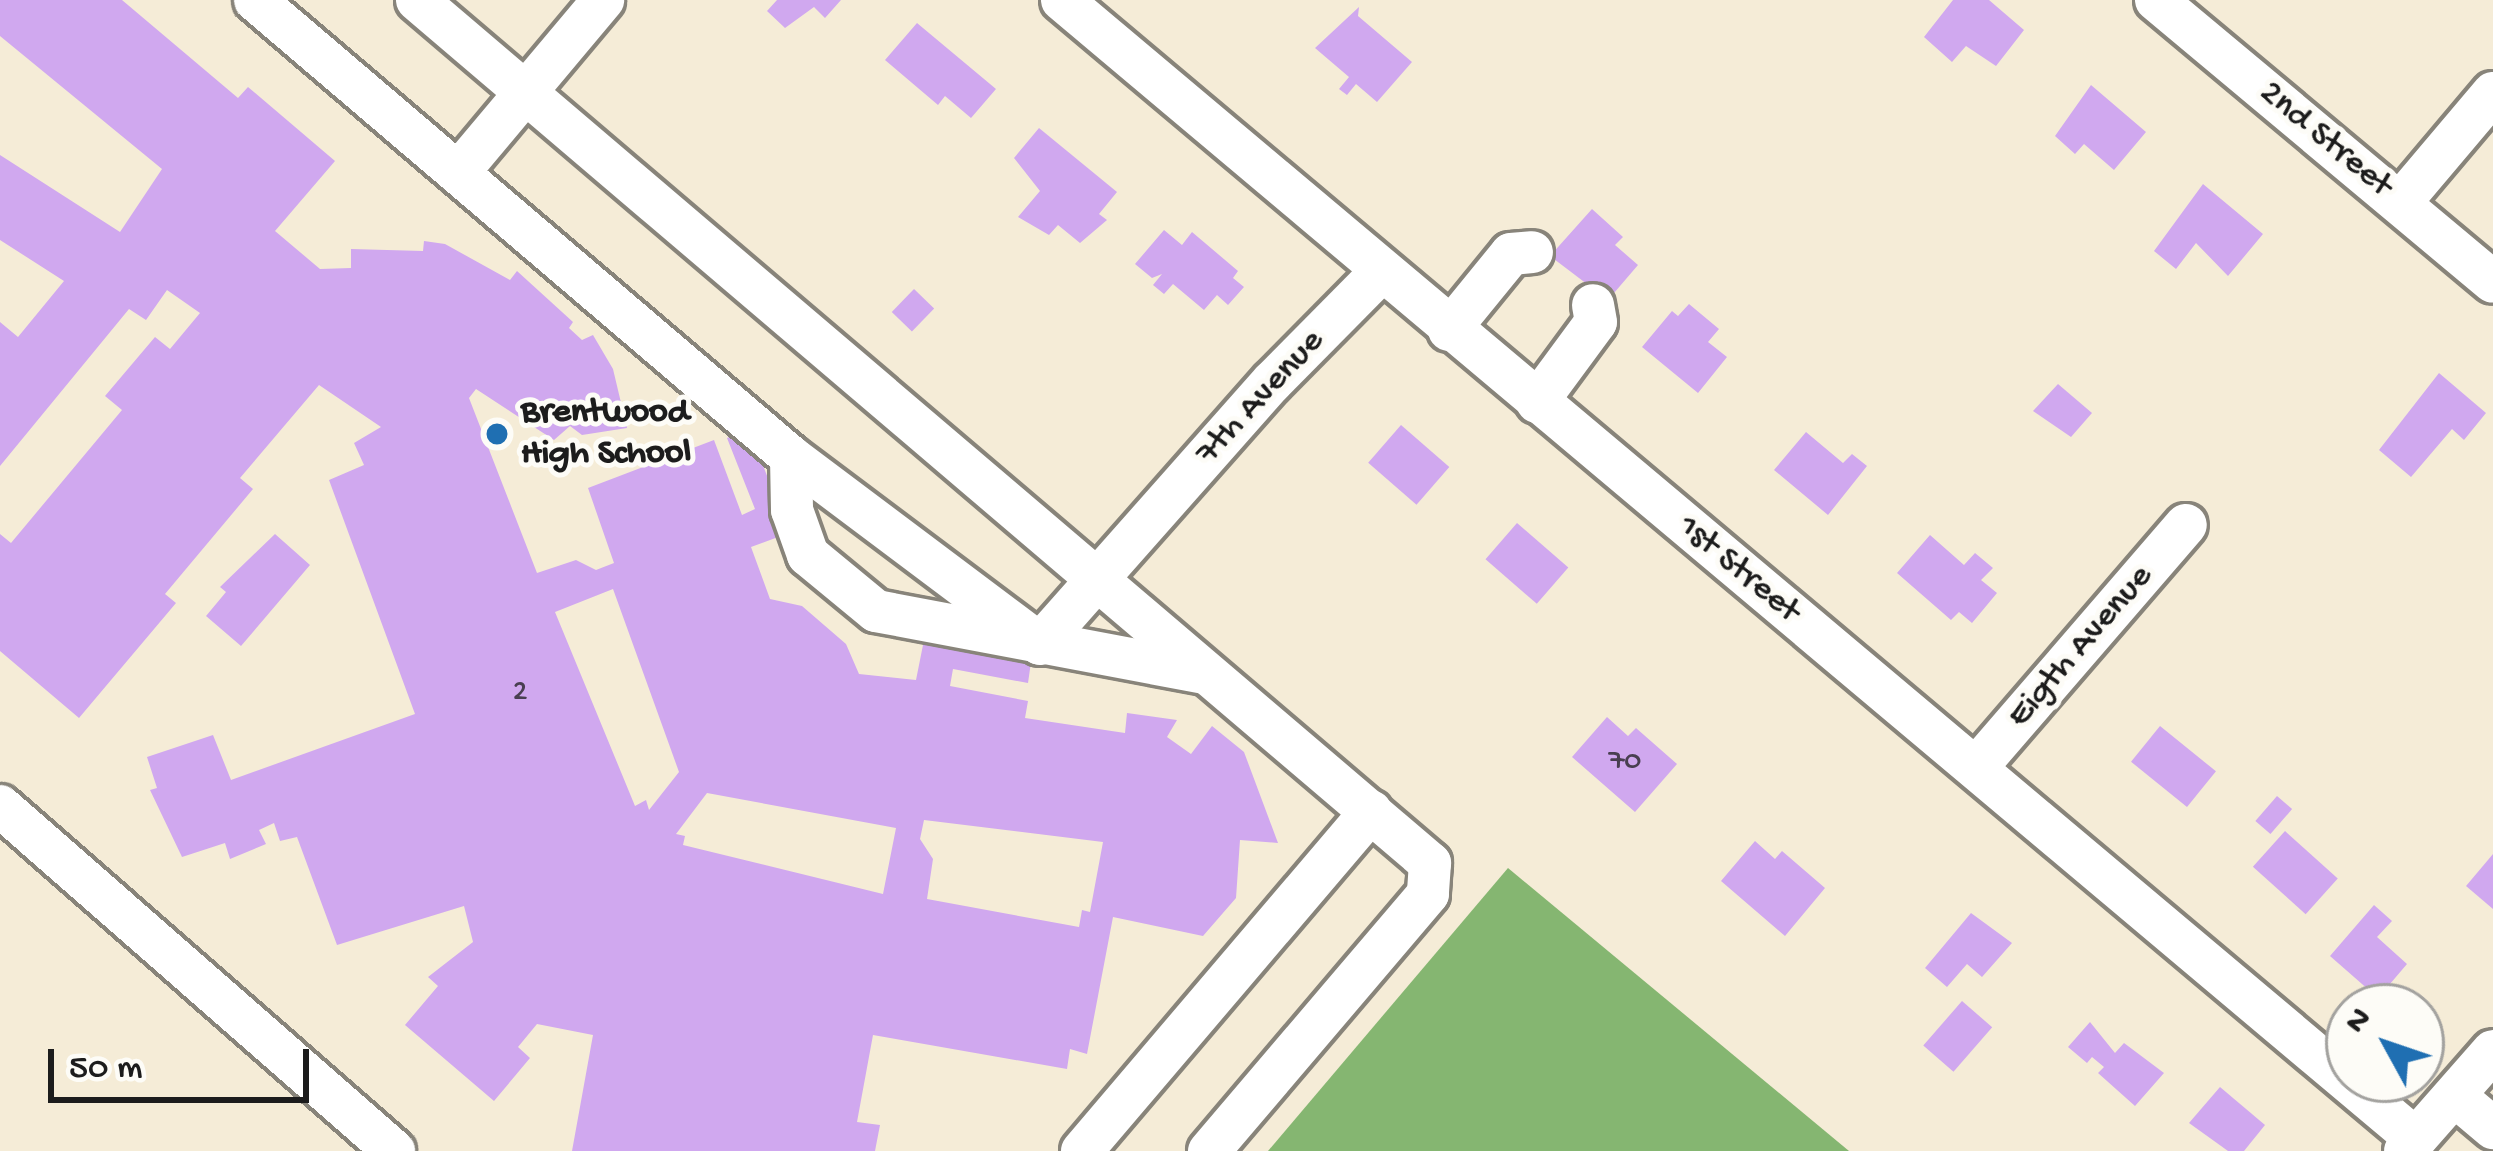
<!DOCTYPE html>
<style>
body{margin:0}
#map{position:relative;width:2493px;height:1151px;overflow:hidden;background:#f5ecd7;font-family:"Gochi Hand",sans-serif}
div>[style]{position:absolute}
.forest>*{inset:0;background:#85b671}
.building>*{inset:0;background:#d0a8ef;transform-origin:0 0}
.roads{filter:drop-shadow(3px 0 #88847a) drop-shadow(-3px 0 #88847a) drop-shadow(0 3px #88847a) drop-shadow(0 -3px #88847a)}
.minor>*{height:42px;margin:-21px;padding:0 21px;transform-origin:21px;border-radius:21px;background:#fff}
.dots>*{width:33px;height:33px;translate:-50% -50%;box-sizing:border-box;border:6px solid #fdfcf7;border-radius:50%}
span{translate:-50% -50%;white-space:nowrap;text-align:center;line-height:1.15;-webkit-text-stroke:10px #fdfcf7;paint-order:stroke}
.number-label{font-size:30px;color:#493f51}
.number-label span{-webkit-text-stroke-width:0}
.street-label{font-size:36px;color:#1c1c1c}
.poi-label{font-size:36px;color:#1c1c1c;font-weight:700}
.left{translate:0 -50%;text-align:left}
.north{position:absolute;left:2325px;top:983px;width:120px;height:120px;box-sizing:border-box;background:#fdfcf7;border:3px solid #a3a29f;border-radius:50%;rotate:310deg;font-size:33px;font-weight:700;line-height:48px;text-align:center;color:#1c1c1c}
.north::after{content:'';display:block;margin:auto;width:42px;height:54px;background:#1f6fb2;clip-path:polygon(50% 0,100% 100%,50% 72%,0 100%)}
.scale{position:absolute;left:48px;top:1049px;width:261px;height:54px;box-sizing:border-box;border:6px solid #1c1c1c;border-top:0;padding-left:15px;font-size:36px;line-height:42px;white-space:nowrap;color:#1c1c1c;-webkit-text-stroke:9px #fdfcf7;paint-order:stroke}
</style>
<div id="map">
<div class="forest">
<div style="clip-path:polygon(1508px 868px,1849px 1151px,1268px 1151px)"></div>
</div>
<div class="building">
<div style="clip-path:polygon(evenodd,0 0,122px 0,238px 98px,248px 87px,335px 161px,275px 231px,320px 269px,351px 268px,351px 249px,423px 251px,424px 241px,445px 244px,510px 280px,517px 271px,573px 322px,569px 328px,582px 340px,593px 335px,613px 369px,627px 428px,582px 435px,570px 426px,554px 440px,476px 389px,469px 398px,537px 573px,576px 560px,596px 570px,614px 563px,588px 488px,714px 440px,742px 515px,755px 509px,727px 438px,749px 429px,789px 533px,751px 547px,770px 599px,802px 606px,846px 644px,859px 674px,916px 680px,924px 640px,1031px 662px,1028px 683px,953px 669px,950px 686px,1028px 701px,1025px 718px,1125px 733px,1127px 713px,1177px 720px,1167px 737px,1191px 754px,1212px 726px,1244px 752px,1278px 843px,1240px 840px,1236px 898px,1203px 936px,1113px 917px,1087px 1054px,1070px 1049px,1067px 1069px,873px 1035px,857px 1122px,880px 1125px,875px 1151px,572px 1151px,593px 1035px,537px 1024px,518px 1047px,530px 1058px,494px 1101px,405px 1025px,438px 986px,428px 977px,473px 942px,464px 906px,337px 945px,297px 837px,280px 841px,274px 823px,259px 830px,266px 844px,230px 859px,225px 843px,182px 857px,150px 790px,157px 788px,147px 757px,213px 735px,231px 780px,415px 714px,329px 480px,364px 465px,354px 443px,381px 427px,319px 385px,240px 478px,253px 489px,165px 594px,176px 603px,79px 718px,0 651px,0 534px,11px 543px,122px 410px,105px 396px,155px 337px,170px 349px,200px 313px,167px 290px,146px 320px,129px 309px,0 466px,0 322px,18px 337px,64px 281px,0 240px,0 155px,120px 232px,162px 169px,0 36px,0 0,613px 589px,679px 772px,649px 810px,646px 800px,635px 806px,555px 612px,613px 589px,0 0,707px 793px,896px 828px,883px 894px,683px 845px,685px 836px,676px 834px,707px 793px,0 0,924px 820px,1103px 842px,1090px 912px,1082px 910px,1079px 927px,927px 899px,933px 859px,920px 839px,924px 820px)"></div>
<div style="clip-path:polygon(777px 0,841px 0,825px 18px,814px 7px,785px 28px,767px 11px)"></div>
<div style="clip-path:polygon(1953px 0,1989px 0,2024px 30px,1996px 66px,1966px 46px,1952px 62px,1924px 37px)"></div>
<div style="clip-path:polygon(1359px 7px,1358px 16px,1412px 62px,1377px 102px,1356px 84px,1347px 95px,1339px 89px,1349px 77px,1315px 48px)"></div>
<div style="clip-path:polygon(917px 23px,996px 89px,971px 118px,945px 96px,938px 105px,885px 60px)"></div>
<div style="clip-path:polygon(2091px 85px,2146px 132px,2114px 170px,2084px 144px,2075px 154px,2055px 136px)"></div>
<div style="clip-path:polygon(1039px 128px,1117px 192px,1099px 214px,1107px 220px,1080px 243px,1058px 225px,1049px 235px,1018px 217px,1040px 191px,1014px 158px)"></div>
<div style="clip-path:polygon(2203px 184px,2263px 234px,2228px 276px,2196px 243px,2176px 269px,2154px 251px)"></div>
<div style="clip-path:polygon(1592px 209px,1623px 237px,1615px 245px,1638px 265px,1608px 300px,1550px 256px)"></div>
<div style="clip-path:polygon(1164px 230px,1182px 245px,1192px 232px,1238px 271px,1233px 278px,1244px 287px,1228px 305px,1217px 295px,1204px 310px,1173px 284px,1164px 294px,1153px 285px,1162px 274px,1152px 278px,1135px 264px)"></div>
<div style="left:914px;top:289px;width:28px;height:32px;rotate:44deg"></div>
<div style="clip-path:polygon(1689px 304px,1719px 329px,1708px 342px,1727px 357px,1698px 393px,1642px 347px,1672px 311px,1678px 316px)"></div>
<div style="clip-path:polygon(2439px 373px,2486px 413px,2464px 440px,2452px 429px,2411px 477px,2379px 450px)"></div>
<div style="clip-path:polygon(2058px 384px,2092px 413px,2071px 437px,2033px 411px)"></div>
<div style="left:1401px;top:425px;width:64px;height:50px;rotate:41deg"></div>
<div style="clip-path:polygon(1806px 432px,1843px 463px,1852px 454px,1867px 466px,1828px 515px,1774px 470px)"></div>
<div style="left:1517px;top:523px;width:68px;height:48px;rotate:41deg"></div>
<div style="clip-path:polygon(275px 534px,310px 565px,241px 646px,206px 616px,226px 592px,220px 587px)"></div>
<div style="clip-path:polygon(1930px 535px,1964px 565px,1975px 553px,1993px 568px,1981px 580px,1997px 593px,1972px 623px,1959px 612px,1951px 620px,1897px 573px)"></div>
<div style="clip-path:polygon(1607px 717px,1628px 736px,1636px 728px,1677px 764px,1635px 812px,1572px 757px)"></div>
<div style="left:2160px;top:726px;width:72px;height:46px;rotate:39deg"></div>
<div style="left:2277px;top:796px;width:20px;height:33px;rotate:41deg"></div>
<div style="left:2285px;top:831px;width:71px;height:48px;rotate:42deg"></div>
<div style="clip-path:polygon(1755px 841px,1775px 859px,1782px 851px,1825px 888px,1785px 936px,1721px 881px)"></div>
<div style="clip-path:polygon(2493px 854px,2493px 909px,2466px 886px)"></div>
<div style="clip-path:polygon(2374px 905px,2392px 921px,2377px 937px,2407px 964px,2378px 998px,2330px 956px)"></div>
<div style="clip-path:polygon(1971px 913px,2012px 943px,1982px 977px,1967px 964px,1947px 987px,1925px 968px)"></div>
<div style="left:1962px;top:1001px;width:40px;height:59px;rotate:41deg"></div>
<div style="clip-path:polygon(2090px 1022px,2115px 1053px,2124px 1043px,2164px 1073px,2135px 1106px,2098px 1073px,2104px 1067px,2092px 1057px,2087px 1063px,2068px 1047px)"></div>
<div style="clip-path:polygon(2220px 1087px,2265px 1125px,2244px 1151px,2228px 1151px,2189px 1123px)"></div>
</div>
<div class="roads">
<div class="minor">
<div style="left:255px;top:0;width:704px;rotate:40.45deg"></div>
<div style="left:791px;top:457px;width:53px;rotate:88.9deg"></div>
<div style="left:792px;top:510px;width:48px;rotate:70.4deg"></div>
<div style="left:808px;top:555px;width:88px;rotate:39.5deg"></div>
<div style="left:876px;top:611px;width:335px;rotate:10.7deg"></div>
<div style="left:417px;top:0;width:1331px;rotate:40.43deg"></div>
<div style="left:1430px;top:863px;width:31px;rotate:94deg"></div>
<div style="left:1428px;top:894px;width:338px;rotate:130.4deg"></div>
<div style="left:1062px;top:0;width:1769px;rotate:40.07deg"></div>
<div style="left:2156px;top:0;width:439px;rotate:39.9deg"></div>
<div style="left:458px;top:173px;width:226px;rotate:-50deg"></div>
<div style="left:2400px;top:203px;width:144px;rotate:-49.8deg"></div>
<div style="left:1449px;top:330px;width:98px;rotate:-50.8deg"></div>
<div style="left:1511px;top:254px;width:21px;rotate:-5deg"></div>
<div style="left:1537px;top:402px;width:99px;rotate:-53.6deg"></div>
<div style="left:1596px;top:322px;width:17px;rotate:-100deg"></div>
<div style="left:791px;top:457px;width:311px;rotate:36.9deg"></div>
<div style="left:1040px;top:644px;width:351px;rotate:-48.5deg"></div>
<div style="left:1273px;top:381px;width:152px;rotate:-45.3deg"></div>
<div style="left:1976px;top:768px;width:321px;rotate:-49.2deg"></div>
<div style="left:0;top:806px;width:524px;rotate:41.21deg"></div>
<div style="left:2455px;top:1096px;width:50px;rotate:40.1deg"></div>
<div style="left:1082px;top:1151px;width:446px;rotate:-49.6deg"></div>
<div style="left:2405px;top:1151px;width:133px;rotate:-48.7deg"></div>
</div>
</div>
<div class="dots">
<div style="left:497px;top:434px;background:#1f6fb2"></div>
</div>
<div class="number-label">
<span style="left:520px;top:694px">2</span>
<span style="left:1625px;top:763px">70</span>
</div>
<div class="street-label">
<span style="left:2325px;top:140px;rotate:40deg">2nd Street</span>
<span style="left:1261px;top:398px;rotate:-47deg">7th Avenue</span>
<span style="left:1738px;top:570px;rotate:40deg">1st Street</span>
<span style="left:2081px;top:647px;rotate:-49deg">Eigth Avenue</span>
</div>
<div class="poi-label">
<span class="left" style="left:521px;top:434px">Brentwood<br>High School</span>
</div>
<div class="north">N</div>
<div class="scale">50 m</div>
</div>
